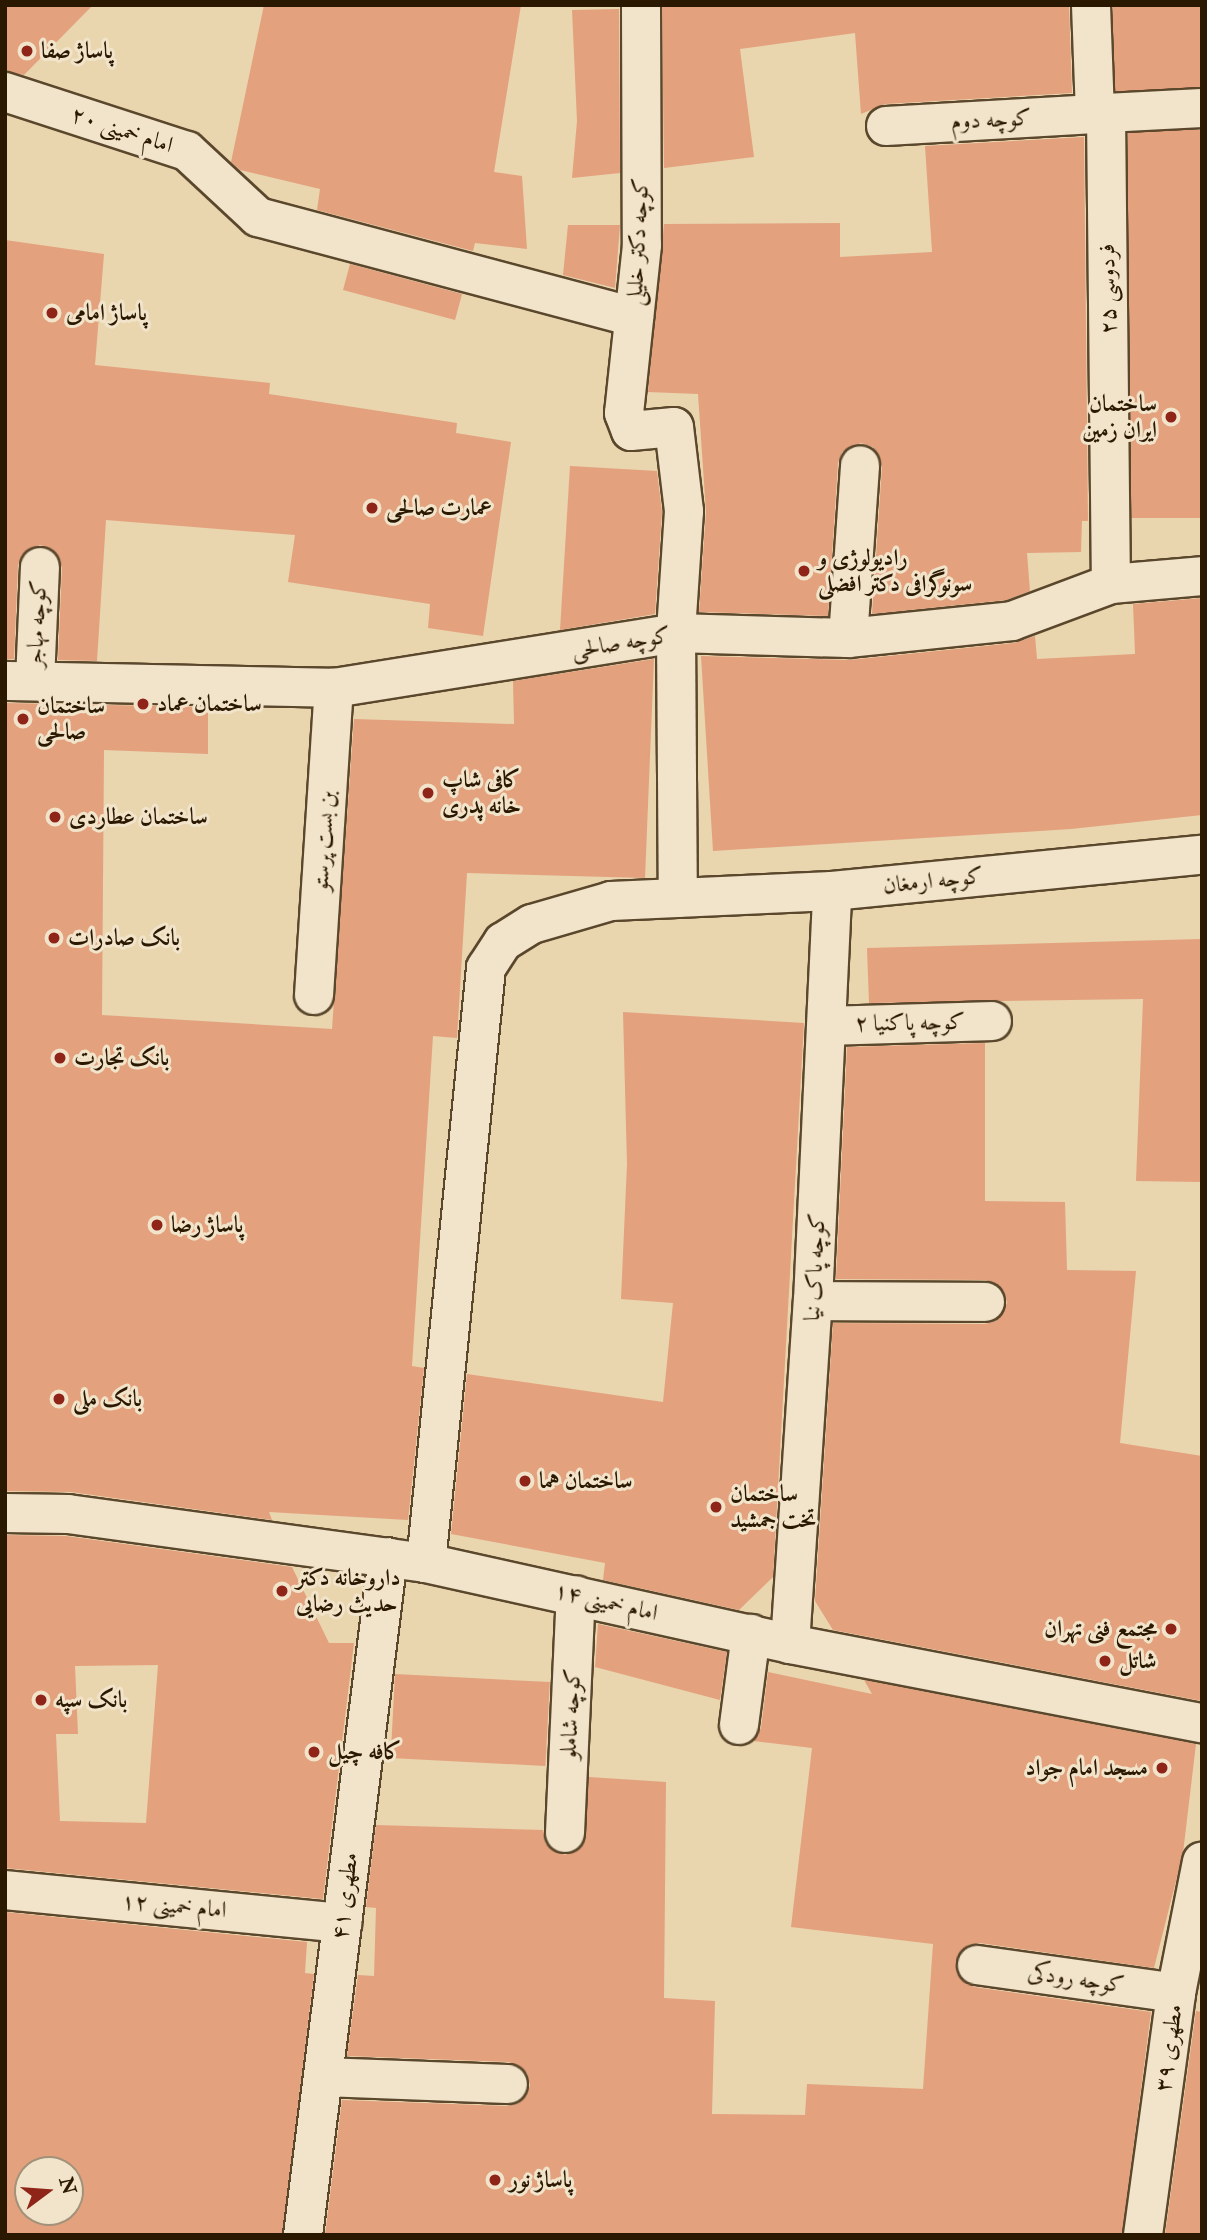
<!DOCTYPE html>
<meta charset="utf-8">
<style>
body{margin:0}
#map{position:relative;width:1207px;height:2240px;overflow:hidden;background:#e9d5ae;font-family:"IM FELL Double Pica",Amiri,serif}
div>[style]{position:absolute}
.building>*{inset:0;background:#e3a17e;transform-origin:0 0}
.roads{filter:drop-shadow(2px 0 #5a472c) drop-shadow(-2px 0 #5a472c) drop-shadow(0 2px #5a472c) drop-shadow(0 -2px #5a472c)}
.minor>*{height:38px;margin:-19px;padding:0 19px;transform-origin:19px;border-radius:19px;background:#f1e4ca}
.dots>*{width:19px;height:19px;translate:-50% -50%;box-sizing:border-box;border:4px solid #f1e4ca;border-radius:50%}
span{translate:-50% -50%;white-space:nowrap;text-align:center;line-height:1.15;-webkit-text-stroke:6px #f1e4ca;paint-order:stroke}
.poi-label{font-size:23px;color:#2b1800;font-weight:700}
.left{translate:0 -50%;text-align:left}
.right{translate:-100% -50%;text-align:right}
.street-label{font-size:23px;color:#2b1800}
.frame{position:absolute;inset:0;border:7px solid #2b1800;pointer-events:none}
.north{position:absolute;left:14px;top:2156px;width:70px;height:70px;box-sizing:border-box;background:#f1e4ca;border:2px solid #a29279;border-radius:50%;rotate:74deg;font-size:19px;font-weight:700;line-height:28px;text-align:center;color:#2b1800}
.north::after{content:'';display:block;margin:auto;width:24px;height:32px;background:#8f2418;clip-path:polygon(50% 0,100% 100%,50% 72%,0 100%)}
</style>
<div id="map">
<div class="building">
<div style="clip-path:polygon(5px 5px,93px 5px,24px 75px,5px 71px)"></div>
<div style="clip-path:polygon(264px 5px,521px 5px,494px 172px,522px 176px,527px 249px,475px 243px,473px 251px,317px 210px,320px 189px,240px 170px,231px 162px)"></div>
<div style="clip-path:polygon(662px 5px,1069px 5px,1072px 93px,885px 104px,861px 114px,855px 33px,740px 49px,754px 157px,664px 168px)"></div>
<div style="left:1113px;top:5px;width:89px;height:86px"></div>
<div style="clip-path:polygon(619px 9px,620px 173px,572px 178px,577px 121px,572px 10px)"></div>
<div style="left:1202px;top:130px;width:388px;height:74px;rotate:90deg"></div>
<div style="clip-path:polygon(1084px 137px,1088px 521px,1082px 521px,1081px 552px,1027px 553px,1030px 591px,1007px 600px,872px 614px,882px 467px,873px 447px,861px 443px,842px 452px,838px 463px,828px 616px,699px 612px,706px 512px,698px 394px,648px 392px,664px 224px,840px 223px,840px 257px,932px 252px,925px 146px)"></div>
<div style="clip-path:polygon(568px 225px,620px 225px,615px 288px,563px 275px)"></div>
<div style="clip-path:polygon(5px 240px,104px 254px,95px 365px,270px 383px,269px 394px,457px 423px,456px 433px,511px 442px,483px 636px,428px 628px,430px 604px,288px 582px,295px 535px,106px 520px,97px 661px,58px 660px,62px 567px,52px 549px,40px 545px,22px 555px,18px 565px,14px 659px,5px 659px)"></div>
<div style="left:350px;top:264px;width:116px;height:27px;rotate:15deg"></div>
<div style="clip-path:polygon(570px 466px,657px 471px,662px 512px,655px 614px,560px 630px)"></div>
<div style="clip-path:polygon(1202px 598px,1202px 815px,1071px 829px,713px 851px,701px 656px,850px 660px,1014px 643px,1035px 636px,1037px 659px,1135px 654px,1133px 604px)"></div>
<div style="clip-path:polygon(654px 659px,645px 878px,467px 873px,457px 1038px,433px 1036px,412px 1366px,424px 1368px,408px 1520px,269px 1512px,272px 1520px,71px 1492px,5px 1491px,5px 703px,208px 707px,208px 754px,104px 750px,102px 1015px,332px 1029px,354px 719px,514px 724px,513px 681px)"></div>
<div style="clip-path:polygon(1202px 939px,1202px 1182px,1136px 1181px,1143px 999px,869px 1003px,867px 948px)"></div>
<div style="clip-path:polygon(623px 1012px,804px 1023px,773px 1577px,739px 1610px,603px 1580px,605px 1563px,451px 1534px,467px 1374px,663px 1402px,673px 1303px,621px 1299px,627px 1164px)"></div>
<div style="clip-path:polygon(985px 1043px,985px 1201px,1065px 1202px,1067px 1270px,1136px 1271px,1120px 1443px,1202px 1456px,1202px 1701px,833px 1630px,815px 1601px,833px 1323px,985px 1324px,996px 1321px,1007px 1303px,1004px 1291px,986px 1280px,836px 1279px,847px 1047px)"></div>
<div style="clip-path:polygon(evenodd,5px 1535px,66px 1536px,292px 1567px,329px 1643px,354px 1643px,323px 1899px,5px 1868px,5px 1535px,158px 1665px,146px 1823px,60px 1821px,56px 1734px,78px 1734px,75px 1666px,158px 1665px)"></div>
<div style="clip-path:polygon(598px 1624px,727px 1652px,720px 1700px,595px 1667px)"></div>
<div style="clip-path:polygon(768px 1672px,872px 1694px,864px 1680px,1196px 1744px,1183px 1853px,1154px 1968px,980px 1943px,968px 1945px,956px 1961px,957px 1974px,974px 1987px,1151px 2012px,1122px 2235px,325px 2235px,342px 2100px,507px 2106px,519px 2103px,530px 2086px,527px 2073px,509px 2062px,347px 2056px,358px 1975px,374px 1976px,376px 1908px,366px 1907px,376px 1825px,543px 1830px,546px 1844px,565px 1855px,584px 1844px,589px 1777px,666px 1782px,664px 1998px,715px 2001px,712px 2114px,805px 2115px,807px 2084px,923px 2089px,933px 1944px,791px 1927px,812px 1748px,753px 1741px,761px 1728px)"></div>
<div style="left:395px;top:1674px;width:155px;height:84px;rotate:3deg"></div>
<div style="clip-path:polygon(evenodd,5px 1912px,307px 1942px,305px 1973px,314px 1974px,282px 2235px,5px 2235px,5px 1912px,28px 2170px,70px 2170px,70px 2212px,28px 2212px,28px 2170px)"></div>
<div style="clip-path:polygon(1196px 2011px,1202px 2012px,1202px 2235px,1165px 2235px)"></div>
</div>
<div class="roads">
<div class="minor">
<div style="left:1091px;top:5px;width:109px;rotate:87.9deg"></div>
<div style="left:1095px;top:114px;width:11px;rotate:-5deg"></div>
<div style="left:1106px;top:113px;width:471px;rotate:89.4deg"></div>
<div style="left:641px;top:8px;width:237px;rotate:89.8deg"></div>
<div style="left:642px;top:245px;width:169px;rotate:96.1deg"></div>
<div style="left:624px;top:413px;width:19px;rotate:69deg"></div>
<div style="left:631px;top:431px;width:43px;rotate:-5.3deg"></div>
<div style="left:674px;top:427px;width:85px;rotate:83.2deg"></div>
<div style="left:684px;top:511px;width:122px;rotate:93.8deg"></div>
<div style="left:676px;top:633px;width:265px;rotate:89.6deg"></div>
<div style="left:5px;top:92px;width:191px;rotate:18deg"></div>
<div style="left:187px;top:151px;width:97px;rotate:42.9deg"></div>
<div style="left:258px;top:217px;width:389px;rotate:14.9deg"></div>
<div style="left:1106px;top:113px;width:96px;rotate:-3deg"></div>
<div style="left:886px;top:126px;width:209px;rotate:-3.3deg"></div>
<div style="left:848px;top:638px;width:173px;rotate:-86deg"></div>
<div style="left:5px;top:681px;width:329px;rotate:1.2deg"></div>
<div style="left:334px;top:688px;width:346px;rotate:-9.1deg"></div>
<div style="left:676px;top:633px;width:172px;rotate:1.7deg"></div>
<div style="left:848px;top:638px;width:165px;rotate:-5.9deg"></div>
<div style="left:1012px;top:621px;width:106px;rotate:-20.5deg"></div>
<div style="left:1111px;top:584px;width:91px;rotate:-5deg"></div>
<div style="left:35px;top:681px;width:114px;rotate:-87.5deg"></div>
<div style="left:314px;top:995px;width:308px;rotate:-86.3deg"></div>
<div style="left:827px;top:1026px;width:165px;rotate:-1.7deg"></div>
<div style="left:813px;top:1301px;width:172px;rotate:0.3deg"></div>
<div style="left:5px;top:1513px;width:63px;rotate:0.9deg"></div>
<div style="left:68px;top:1514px;width:361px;rotate:7.8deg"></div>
<div style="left:426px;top:1563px;width:373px;rotate:12.5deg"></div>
<div style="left:790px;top:1644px;width:420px;rotate:10.9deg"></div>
<div style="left:426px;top:1563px;width:598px;rotate:-84.24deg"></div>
<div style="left:486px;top:968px;width:31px;rotate:-57deg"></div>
<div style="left:503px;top:942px;width:34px;rotate:-32deg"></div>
<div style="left:532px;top:924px;width:82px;rotate:-16.2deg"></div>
<div style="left:611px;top:901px;width:221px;rotate:-2.6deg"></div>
<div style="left:832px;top:891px;width:372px;rotate:-5.6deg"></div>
<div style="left:790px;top:1644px;width:344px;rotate:-86.2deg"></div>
<div style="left:813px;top:1301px;width:410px;rotate:-87.3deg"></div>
<div style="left:739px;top:1725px;width:92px;rotate:-82.5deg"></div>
<div style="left:565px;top:1833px;width:238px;rotate:-87.4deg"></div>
<div style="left:5px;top:1890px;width:339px;rotate:5.6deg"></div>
<div style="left:977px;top:1965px;width:201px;rotate:8deg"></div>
<div style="left:323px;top:2077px;width:185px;rotate:2.2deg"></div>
<div style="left:303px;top:2235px;width:683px;rotate:-82.85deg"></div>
<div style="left:1143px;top:2235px;width:244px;rotate:-82.2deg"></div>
<div style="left:1176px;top:1993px;width:134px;rotate:-78.8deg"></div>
</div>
</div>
<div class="dots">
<div style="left:27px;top:51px;background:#8f2418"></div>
<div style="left:52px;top:313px;background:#8f2418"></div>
<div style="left:1171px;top:417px;background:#8f2418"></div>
<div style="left:372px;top:508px;background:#8f2418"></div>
<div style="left:804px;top:571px;background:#8f2418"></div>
<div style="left:143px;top:704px;background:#8f2418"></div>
<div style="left:23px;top:719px;background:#8f2418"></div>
<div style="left:428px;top:793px;background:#8f2418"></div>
<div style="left:55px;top:817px;background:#8f2418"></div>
<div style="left:54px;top:938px;background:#8f2418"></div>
<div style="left:60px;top:1058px;background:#8f2418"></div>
<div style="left:157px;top:1225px;background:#8f2418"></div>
<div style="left:59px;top:1399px;background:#8f2418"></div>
<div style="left:525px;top:1481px;background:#8f2418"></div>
<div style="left:716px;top:1507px;background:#8f2418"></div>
<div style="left:282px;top:1591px;background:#8f2418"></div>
<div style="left:1171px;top:1629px;background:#8f2418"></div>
<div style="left:1105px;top:1661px;background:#8f2418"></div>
<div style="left:41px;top:1700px;background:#8f2418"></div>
<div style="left:314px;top:1752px;background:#8f2418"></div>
<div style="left:1162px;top:1768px;background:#8f2418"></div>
<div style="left:495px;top:2180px;background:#8f2418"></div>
</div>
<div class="poi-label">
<span class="left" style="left:41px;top:51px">پاساژ صفا</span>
<span class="left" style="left:66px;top:313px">پاساژ امامی</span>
<span class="right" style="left:1157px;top:417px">ساختمان<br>ایران زمین</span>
<span class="left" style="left:386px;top:508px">عمارت صالحی</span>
<span class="left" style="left:818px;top:571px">رادیولوژی و<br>سونوگرافی دکتر افضلی</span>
<span class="left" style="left:157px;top:704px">ساختمان عماد</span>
<span class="left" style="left:37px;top:719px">ساختمان<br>صالحی</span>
<span class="left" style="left:442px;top:793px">کافی شاپ<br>خانه پدری</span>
<span class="left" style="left:69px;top:817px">ساختمان عطاردی</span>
<span class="left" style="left:68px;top:938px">بانک صادرات</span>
<span class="left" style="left:74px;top:1058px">بانک تجارت</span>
<span class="left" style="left:171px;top:1225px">پاساژ رضا</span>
<span class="left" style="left:73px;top:1399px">بانک ملی</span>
<span class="left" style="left:539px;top:1481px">ساختمان هما</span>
<span class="left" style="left:730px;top:1507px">ساختمان<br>تخت جمشید</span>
<span class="left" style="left:296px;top:1591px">داروخانه دکتر<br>حدیث رضایی</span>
<span class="right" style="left:1157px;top:1629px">مجتمع فنی تهران</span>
<span class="left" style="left:1119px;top:1661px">شاتل</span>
<span class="left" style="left:55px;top:1700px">بانک سپه</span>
<span class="left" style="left:328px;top:1752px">کافه چیل</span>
<span class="right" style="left:1148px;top:1768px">مسجد امام جواد</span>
<span class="left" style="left:509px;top:2180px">پاساژ نور</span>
</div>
<div class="street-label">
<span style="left:991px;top:120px;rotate:-3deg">کوچه دوم</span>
<span style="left:122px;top:130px;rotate:18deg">امام خمینی ۲۰</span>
<span style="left:638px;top:242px;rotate:-87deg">کوچه دکتر خلیلی</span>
<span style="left:1108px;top:289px;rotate:-91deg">فردوسی ۲۵</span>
<span style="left:37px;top:624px;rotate:-87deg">کوچه مهاجر</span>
<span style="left:621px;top:643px;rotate:-9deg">کوچه صالحی</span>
<span style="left:324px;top:841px;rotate:-86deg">بن بست پرستو</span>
<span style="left:933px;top:881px;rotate:-6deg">کوچه ارمغان</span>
<span style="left:910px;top:1023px;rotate:-1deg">کوچه پاکنیا ۲</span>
<span style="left:815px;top:1267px;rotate:-87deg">کوچه پاک نیا</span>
<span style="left:606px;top:1602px;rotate:13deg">امام خمینی ۱۴</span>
<span style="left:571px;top:1714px;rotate:-87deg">کوچه شاملو</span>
<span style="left:345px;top:1896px;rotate:-83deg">مطهری ۴۱</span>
<span style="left:174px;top:1906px;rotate:5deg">امام خمینی ۱۲</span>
<span style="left:1076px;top:1979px;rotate:8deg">کوچه رودکی</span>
<span style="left:1169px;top:2048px;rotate:-82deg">مطهری ۳۹</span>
</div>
<div class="frame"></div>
<div class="north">N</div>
</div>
